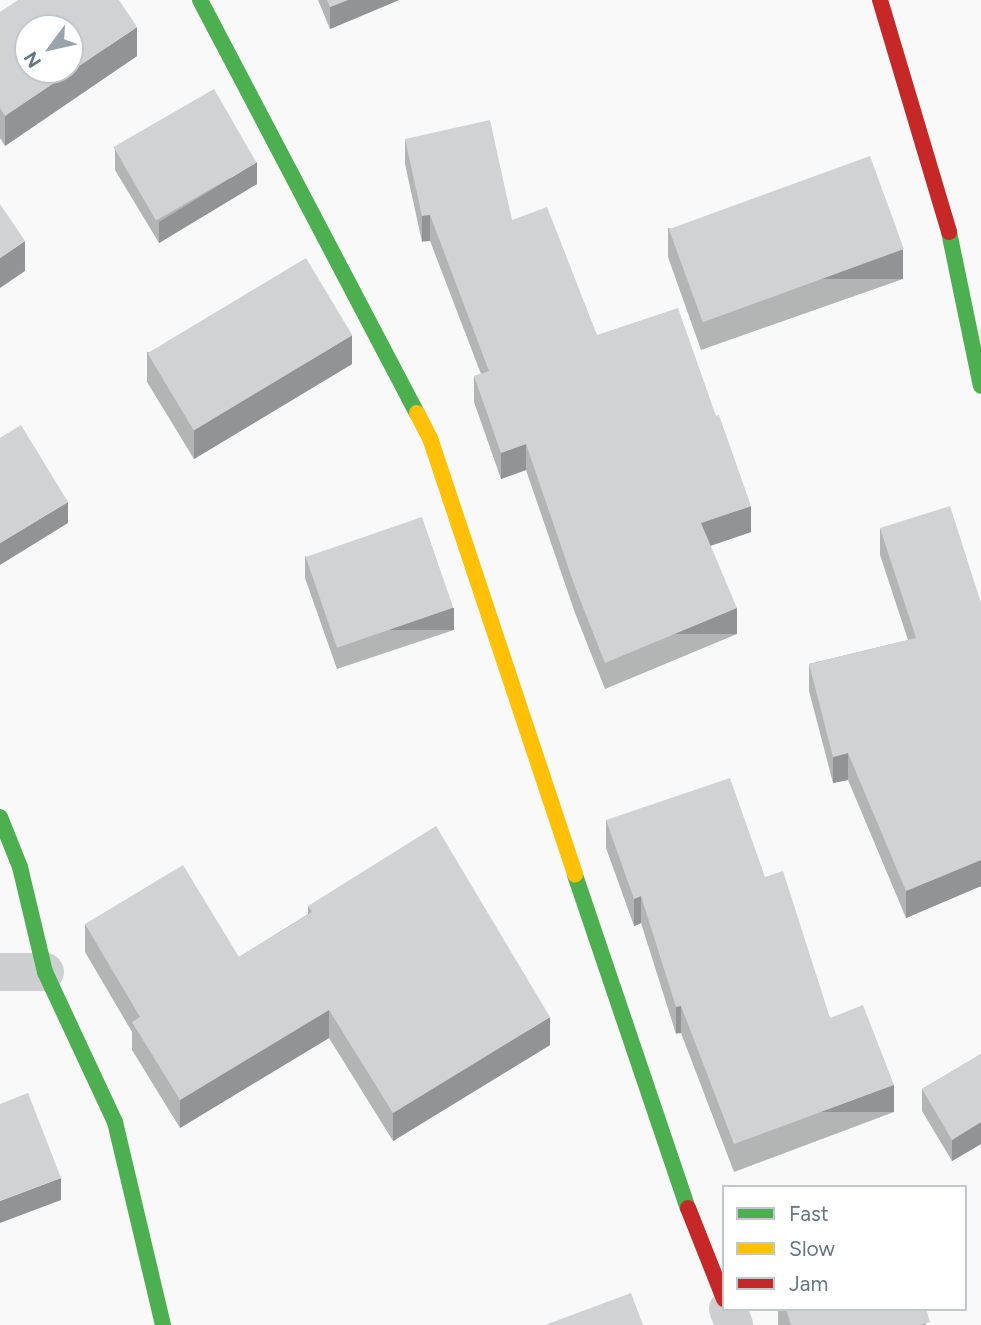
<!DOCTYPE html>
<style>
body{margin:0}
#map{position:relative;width:981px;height:1325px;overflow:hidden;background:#f9f9f9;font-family:Figtree,sans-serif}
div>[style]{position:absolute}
.street>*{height:38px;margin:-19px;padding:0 19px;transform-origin:19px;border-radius:19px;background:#cecfd0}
.fast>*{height:16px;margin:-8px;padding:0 8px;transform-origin:8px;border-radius:8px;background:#4caf50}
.slow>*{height:16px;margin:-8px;padding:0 8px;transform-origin:8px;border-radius:8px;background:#ffc107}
.jam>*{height:16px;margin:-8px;padding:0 8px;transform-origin:8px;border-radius:8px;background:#c62828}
.wall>*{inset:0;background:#b3b5b5;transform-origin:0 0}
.shaded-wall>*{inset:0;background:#929394;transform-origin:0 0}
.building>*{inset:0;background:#d0d2d3;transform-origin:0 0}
span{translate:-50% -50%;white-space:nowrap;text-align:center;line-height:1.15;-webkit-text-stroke:7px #fff;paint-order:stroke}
.legend{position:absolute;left:722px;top:1185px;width:245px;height:126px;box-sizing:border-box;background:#fff;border:2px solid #c1c8cd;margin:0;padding:9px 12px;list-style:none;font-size:21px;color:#657683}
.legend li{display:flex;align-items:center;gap:14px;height:35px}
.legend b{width:35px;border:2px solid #c1c8cd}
.north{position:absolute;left:14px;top:14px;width:70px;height:70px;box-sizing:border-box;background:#fff;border:2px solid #c1c8cd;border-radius:50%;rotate:237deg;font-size:19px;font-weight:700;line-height:28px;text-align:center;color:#657683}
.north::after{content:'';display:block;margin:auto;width:24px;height:32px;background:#99a4ac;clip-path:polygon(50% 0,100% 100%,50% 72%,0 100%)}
</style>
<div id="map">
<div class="street">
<div style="left:0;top:972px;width:45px"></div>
<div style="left:728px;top:1309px;width:17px;rotate:69deg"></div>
</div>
<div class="fast">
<div style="left:200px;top:0;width:467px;rotate:62.3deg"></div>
<div style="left:949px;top:232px;width:157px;rotate:78.3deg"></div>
<div style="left:0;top:817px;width:54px;rotate:68.2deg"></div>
<div style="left:20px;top:867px;width:108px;rotate:76.6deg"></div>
<div style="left:45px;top:972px;width:166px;rotate:65deg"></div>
<div style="left:115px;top:1122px;width:209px;rotate:76.7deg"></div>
<div style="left:575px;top:875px;width:352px;rotate:71.3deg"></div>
</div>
<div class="slow">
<div style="left:417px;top:413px;width:28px;rotate:63deg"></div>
<div style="left:430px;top:438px;width:460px;rotate:71.6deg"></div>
</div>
<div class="jam">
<div style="left:880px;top:0;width:242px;rotate:73.4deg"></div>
<div style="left:688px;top:1208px;width:98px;rotate:68.4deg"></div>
</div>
<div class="wall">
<div style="clip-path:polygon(318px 0,399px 0,330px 29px)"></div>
<div style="clip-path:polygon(0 12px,137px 56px,5px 146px,0 138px)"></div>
<div style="clip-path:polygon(405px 139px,512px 220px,597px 335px,751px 532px,710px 546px,737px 634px,605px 689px,575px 613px,526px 470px,501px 479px,474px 402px,474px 376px,481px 374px,430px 241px,422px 242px,405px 164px)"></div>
<div style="clip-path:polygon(115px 149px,257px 184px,159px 243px,115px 170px)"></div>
<div style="clip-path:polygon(668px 228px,903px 279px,701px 350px,668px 257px)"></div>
<div style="clip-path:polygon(147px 352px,352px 364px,194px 459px,147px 382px)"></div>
<div style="clip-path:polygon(880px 528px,981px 603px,981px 886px,906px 918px,848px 780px,833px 783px,809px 691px,809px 664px,908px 640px,880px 555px)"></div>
<div style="clip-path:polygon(305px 556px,454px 630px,337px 669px,305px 578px)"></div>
<div style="clip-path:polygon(606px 820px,765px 877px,830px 1018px,894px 1112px,734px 1172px,681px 1033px,676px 1034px,641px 923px,634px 926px,606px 848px)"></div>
<div style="clip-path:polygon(308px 906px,550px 1045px,393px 1141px,329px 1038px,180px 1128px,132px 1050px,132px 1032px,85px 952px,85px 924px,239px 957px,308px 914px)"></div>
<div style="clip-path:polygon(981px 1054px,981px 1144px,952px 1161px,922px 1111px,922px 1089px)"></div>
<div style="left:778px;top:1309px;width:148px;height:17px"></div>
</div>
<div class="shaded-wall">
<div style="clip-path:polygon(348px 0,399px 0,330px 29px,330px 7px)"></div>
<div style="clip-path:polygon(137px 27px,137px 56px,5px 146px,5px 116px)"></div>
<div style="clip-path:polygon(257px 162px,257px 184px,159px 243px,159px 222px)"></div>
<div style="left:430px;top:215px;width:26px;height:8px;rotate:90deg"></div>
<div style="clip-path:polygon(25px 241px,25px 271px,0 288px,0 258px)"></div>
<div style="left:903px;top:249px;width:30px;height:214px;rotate:90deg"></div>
<div style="clip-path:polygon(352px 335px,352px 364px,194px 459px,194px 430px)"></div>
<div style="clip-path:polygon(526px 444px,526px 470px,501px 479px,501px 453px)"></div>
<div style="clip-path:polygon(68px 502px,68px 523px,0 565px,0 543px)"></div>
<div style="clip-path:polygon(751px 506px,751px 532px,701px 549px,701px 523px)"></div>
<div style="left:454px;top:608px;width:22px;height:123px;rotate:90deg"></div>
<div style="left:737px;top:608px;width:26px;height:143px;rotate:90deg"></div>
<div style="clip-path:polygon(848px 753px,848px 780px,833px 783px,833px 757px)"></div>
<div style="clip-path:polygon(981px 860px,981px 886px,906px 918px,906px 891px)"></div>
<div style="clip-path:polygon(641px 896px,641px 923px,634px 926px,634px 899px)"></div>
<div style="left:681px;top:1006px;width:27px;height:5px;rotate:90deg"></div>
<div style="clip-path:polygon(329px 1010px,329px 1038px,180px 1128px,180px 1100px)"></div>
<div style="clip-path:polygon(550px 1017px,550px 1045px,393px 1141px,393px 1113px)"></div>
<div style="left:894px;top:1085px;width:27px;height:171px;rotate:90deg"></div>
<div style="clip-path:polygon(981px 1122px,981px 1144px,952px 1161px,952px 1140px)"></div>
<div style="clip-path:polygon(61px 1178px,61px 1200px,0 1223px,0 1201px)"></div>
</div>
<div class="building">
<div style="clip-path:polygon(evenodd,18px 0,119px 0,137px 27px,5px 116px,0 108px,0 12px,18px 0,28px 28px,70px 28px,70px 70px,28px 70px,28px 28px)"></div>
<div style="clip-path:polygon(327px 0,348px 0,330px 7px)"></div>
<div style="left:214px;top:89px;width:85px;height:116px;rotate:60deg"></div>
<div style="clip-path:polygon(490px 120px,512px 220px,547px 207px,597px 335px,678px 308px,716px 416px,719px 415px,751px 506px,701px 523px,737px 608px,605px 663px,575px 587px,526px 444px,501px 453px,474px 376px,489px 371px,430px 215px,422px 216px,405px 139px)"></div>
<div style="left:870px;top:156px;width:99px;height:214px;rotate:70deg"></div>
<div style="clip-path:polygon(0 204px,25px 241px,0 258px)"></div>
<div style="left:306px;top:258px;width:90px;height:185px;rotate:59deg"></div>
<div style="clip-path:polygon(21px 425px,68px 502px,0 543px,0 438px)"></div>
<div style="clip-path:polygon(950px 506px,981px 603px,981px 860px,906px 891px,848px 753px,833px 757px,809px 664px,916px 638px,880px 528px)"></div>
<div style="left:422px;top:517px;width:96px;height:123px;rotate:71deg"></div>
<div style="clip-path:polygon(730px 778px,765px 877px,783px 871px,830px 1018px,863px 1005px,894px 1085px,734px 1144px,681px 1006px,676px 1007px,641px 896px,634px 899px,606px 820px)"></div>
<div style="clip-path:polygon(436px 826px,550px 1017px,393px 1113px,329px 1010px,180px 1100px,132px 1022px,140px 1017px,85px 924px,183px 865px,239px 957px,312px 912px,308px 906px)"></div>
<div style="clip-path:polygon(981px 1054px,981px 1122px,952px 1140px,922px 1089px)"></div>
<div style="clip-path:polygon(28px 1093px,61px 1178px,0 1201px,0 1104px)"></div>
<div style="clip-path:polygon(631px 1293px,643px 1325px,545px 1325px)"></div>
<div style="clip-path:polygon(786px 1309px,926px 1309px,930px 1322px,920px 1325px,791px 1325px)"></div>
</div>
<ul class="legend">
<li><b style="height:9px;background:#4caf50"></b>Fast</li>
<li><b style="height:9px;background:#ffc107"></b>Slow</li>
<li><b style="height:9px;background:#c62828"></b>Jam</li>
</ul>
<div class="north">N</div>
</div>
